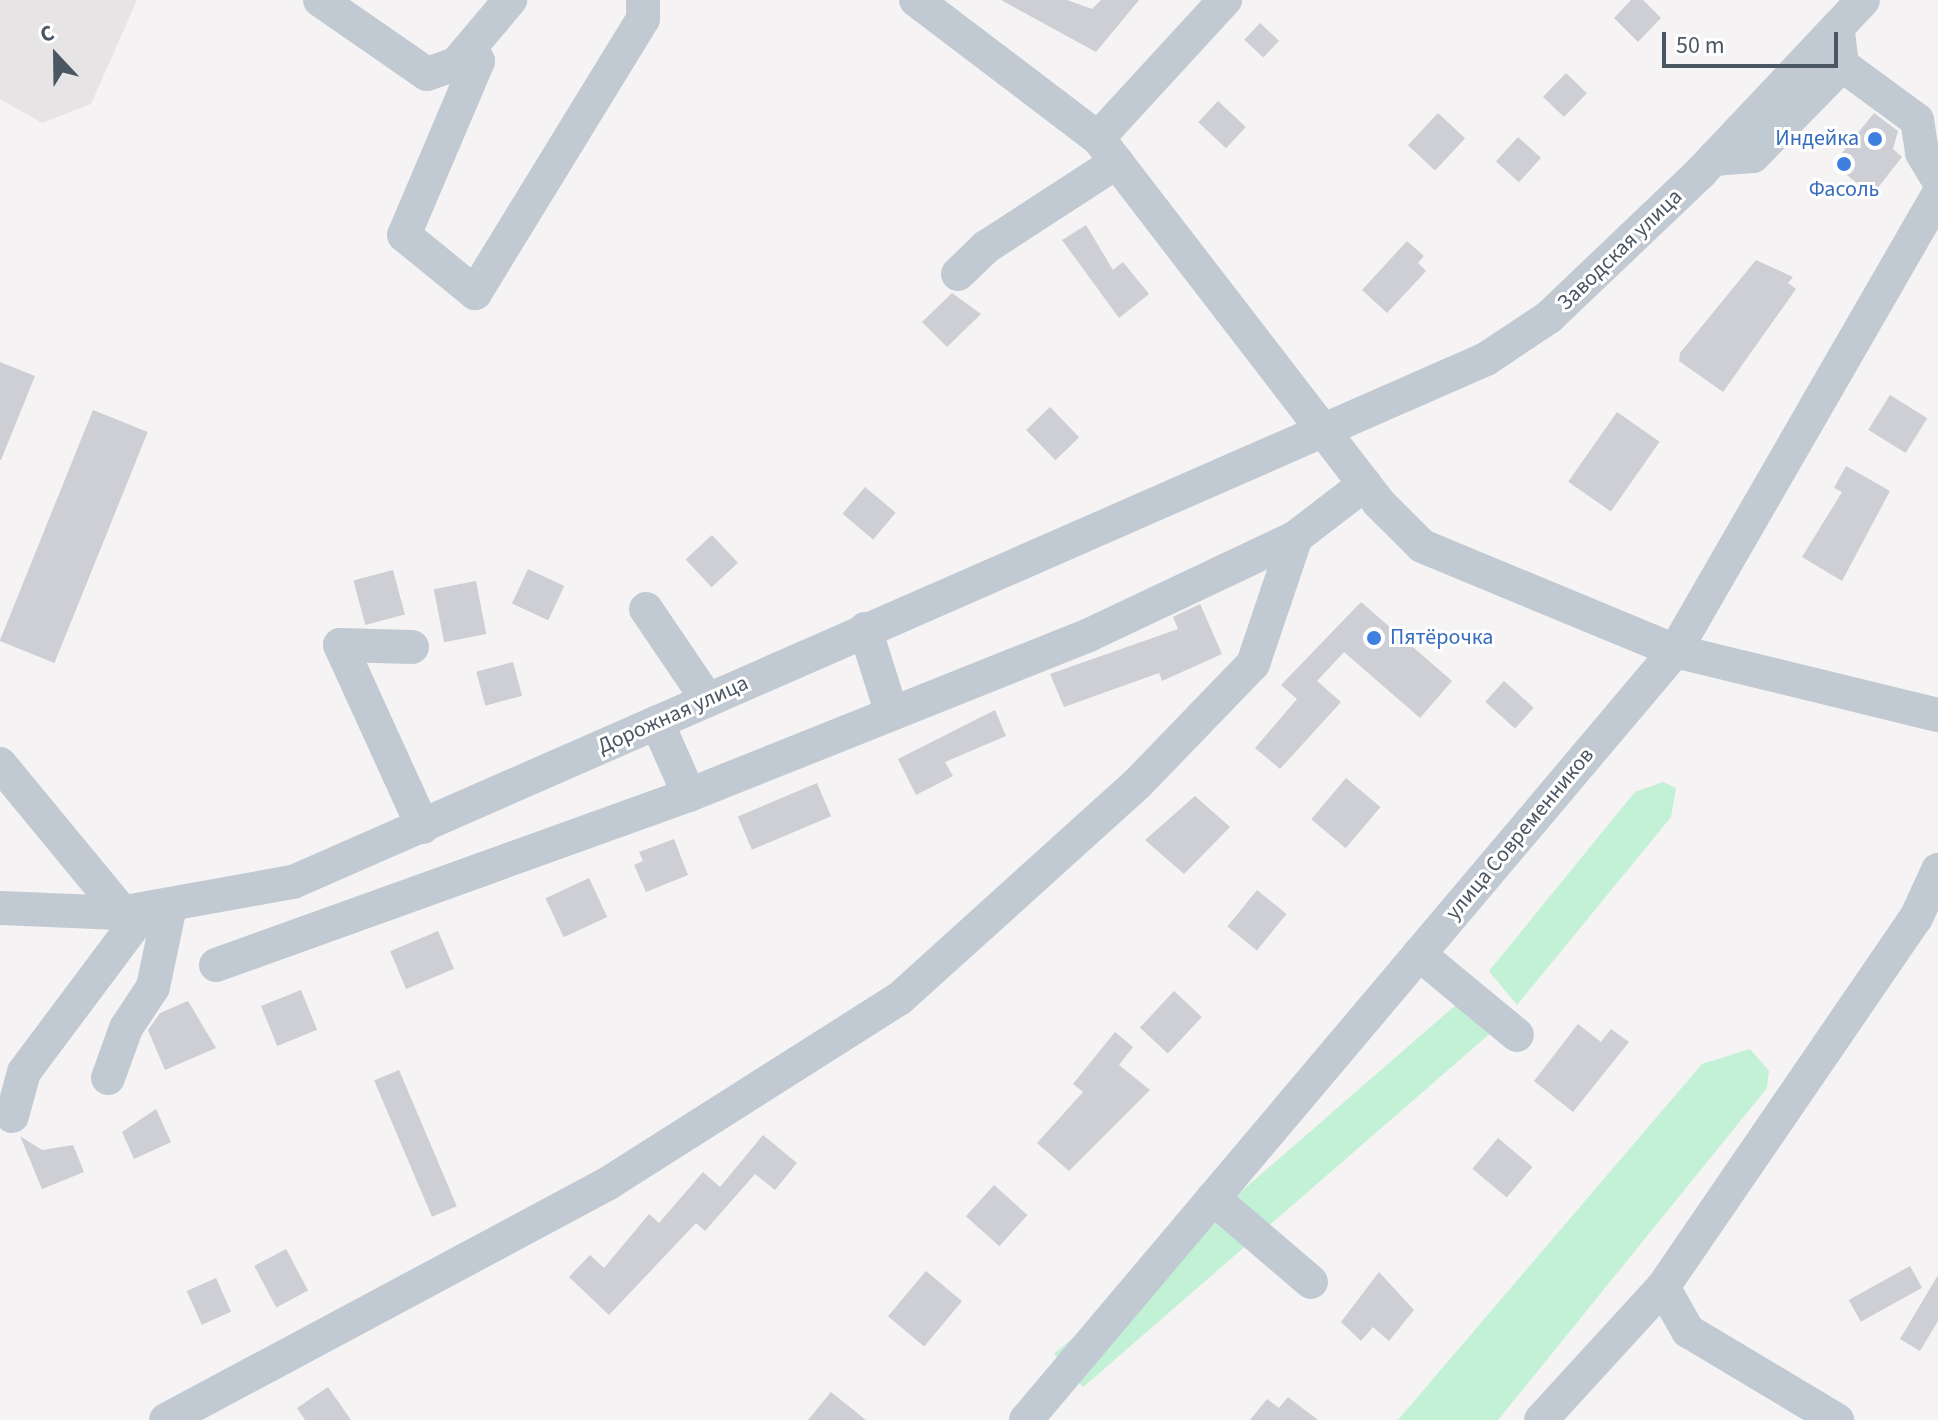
<!DOCTYPE html>
<meta charset="utf-8">
<style>
body{margin:0}
#map{position:relative;width:1938px;height:1420px;overflow:hidden;background:#f5f3f3;font-family:"Source Sans 3",sans-serif}
div>[style]{position:absolute}
.education>*{inset:0;background:#e6e4e5}
.green>*{inset:0;background:#c3f1d5;transform-origin:0 0}
.building>*{inset:0;background:#cdcfd5;transform-origin:0 0}
.minor>*{height:34px;margin:-17px;padding:0 17px;transform-origin:17px;border-radius:17px;background:#c1cad2}
.dots>*{width:22px;height:22px;translate:-50% -50%;box-sizing:border-box;border:4px solid #fff;border-radius:50%}
span{translate:-50% -50%;white-space:nowrap;text-align:center;line-height:1.15;-webkit-text-stroke:6px #fff;paint-order:stroke}
.shop-label{font-size:22px;color:#366cbe}
.right{translate:-100% -50%;text-align:right}
.left{translate:0 -50%;text-align:left}
.street-label{font-size:22px;color:#4a5661}
.north{position:absolute;left:16px;top:16px;width:80px;height:80px;-webkit-text-stroke:6px #fff;paint-order:stroke;rotate:338deg;font-size:22px;font-weight:700;line-height:32px;text-align:center;color:#4a5661}
.north::after{content:'';display:block;margin:auto;width:28px;height:36px;background:#4a5661;clip-path:polygon(50% 0,100% 100%,50% 72%,0 100%)}
.scale{position:absolute;left:1662px;top:32px;width:176px;height:36px;box-sizing:border-box;border:4px solid #4a5661;border-top:0;padding-left:10px;font-size:24px;line-height:28px;white-space:nowrap;color:#4a5661;-webkit-text-stroke:6px #fff;paint-order:stroke}
</style>
<div id="map">
<div class="education">
<div style="clip-path:polygon(0 0,137px 0,91px 104px,42px 123px,0 99px)"></div>
</div>
<div class="green">
<div style="clip-path:polygon(1663px 782px,1676px 788px,1671px 817px,1517px 1005px,1489px 971px,1635px 792px)"></div>
<div style="left:1473px;top:990px;width:44px;height:555px;rotate:49deg"></div>
<div style="clip-path:polygon(1750px 1049px,1769px 1071px,1767px 1088px,1498px 1420px,1398px 1420px,1702px 1064px)"></div>
</div>
<div class="building">
<div style="clip-path:polygon(1001px 0,1067px 0,1092px 9px,1101px 0,1139px 0,1096px 52px)"></div>
<div style="clip-path:polygon(1631px 0,1643px 0,1661px 18px,1638px 42px,1614px 18px)"></div>
<div style="left:1260px;top:23px;width:26px;height:23px;rotate:43deg"></div>
<div style="left:1566px;top:73px;width:29px;height:33px;rotate:44deg"></div>
<div style="left:1218px;top:101px;width:38px;height:29px;rotate:43deg"></div>
<div style="left:1438px;top:113px;width:37px;height:44px;rotate:43deg"></div>
<div style="clip-path:polygon(1874px 113px,1898px 131px,1893px 149px,1902px 157px,1872px 195px,1833px 164px)"></div>
<div style="left:1518px;top:137px;width:31px;height:33px;rotate:42deg"></div>
<div style="clip-path:polygon(1086px 225px,1113px 270px,1123px 262px,1149px 294px,1119px 318px,1062px 240px)"></div>
<div style="clip-path:polygon(1407px 241px,1424px 256px,1418px 263px,1426px 271px,1387px 313px,1362px 290px)"></div>
<div style="clip-path:polygon(1756px 260px,1793px 277px,1788px 283px,1796px 289px,1723px 392px,1679px 361px,1680px 353px)"></div>
<div style="clip-path:polygon(952px 293px,981px 314px,947px 347px,922px 322px)"></div>
<div style="clip-path:polygon(0 362px,35px 376px,1px 460px,0 460px)"></div>
<div style="left:1890px;top:395px;width:44px;height:41px;rotate:32deg"></div>
<div style="left:1050px;top:407px;width:42px;height:33px;rotate:46deg"></div>
<div style="left:93px;top:410px;width:59px;height:249px;rotate:22deg"></div>
<div style="left:1617px;top:412px;width:52px;height:85px;rotate:35deg"></div>
<div style="clip-path:polygon(1846px 466px,1890px 491px,1842px 581px,1802px 557px,1842px 492px,1834px 488px)"></div>
<div style="left:865px;top:487px;width:40px;height:35px;rotate:40deg"></div>
<div style="left:712px;top:535px;width:38px;height:36px;rotate:47deg"></div>
<div style="left:528px;top:569px;width:40px;height:38px;rotate:25deg"></div>
<div style="left:393px;top:570px;width:46px;height:41px;rotate:75deg"></div>
<div style="left:476px;top:581px;width:54px;height:43px;rotate:79deg"></div>
<div style="clip-path:polygon(1361px 602px,1452px 681px,1420px 718px,1344px 652px,1317px 681px,1341px 702px,1280px 769px,1255px 748px,1297px 699px,1281px 685px)"></div>
<div style="clip-path:polygon(1200px 604px,1222px 654px,1162px 681px,1159px 673px,1064px 707px,1050px 674px,1178px 629px,1173px 617px)"></div>
<div style="left:513px;top:662px;width:35px;height:38px;rotate:75deg"></div>
<div style="left:1504px;top:681px;width:40px;height:28px;rotate:42deg"></div>
<div style="clip-path:polygon(995px 710px,1006px 736px,945px 762px,953px 776px,916px 795px,898px 759px)"></div>
<div style="left:1346px;top:778px;width:45px;height:54px;rotate:40deg"></div>
<div style="left:817px;top:783px;width:36px;height:86px;rotate:67deg"></div>
<div style="clip-path:polygon(1195px 796px,1230px 827px,1184px 874px,1145px 840px)"></div>
<div style="clip-path:polygon(674px 839px,688px 875px,646px 892px,634px 865px,643px 861px,639px 852px)"></div>
<div style="left:589px;top:878px;width:43px;height:48px;rotate:65deg"></div>
<div style="left:1257px;top:890px;width:38px;height:47px;rotate:39deg"></div>
<div style="left:438px;top:931px;width:41px;height:52px;rotate:67deg"></div>
<div style="left:301px;top:990px;width:43px;height:43px;rotate:68deg"></div>
<div style="left:1174px;top:991px;width:38px;height:50px;rotate:43deg"></div>
<div style="clip-path:polygon(188px 1001px,216px 1048px,165px 1070px,148px 1030px,160px 1013px)"></div>
<div style="clip-path:polygon(1578px 1024px,1601px 1042px,1611px 1029px,1629px 1042px,1573px 1112px,1534px 1081px)"></div>
<div style="clip-path:polygon(1115px 1032px,1133px 1047px,1119px 1065px,1150px 1090px,1069px 1171px,1037px 1143px,1083px 1092px,1073px 1084px)"></div>
<div style="left:399px;top:1070px;width:148px;height:27px;rotate:67deg"></div>
<div style="clip-path:polygon(156px 1109px,171px 1142px,134px 1159px,122px 1132px)"></div>
<div style="clip-path:polygon(763px 1135px,797px 1163px,775px 1190px,755px 1174px,705px 1231px,696px 1223px,609px 1315px,569px 1277px,590px 1255px,604px 1268px,649px 1214px,659px 1223px,703px 1172px,720px 1187px)"></div>
<div style="clip-path:polygon(20px 1136px,42px 1150px,73px 1145px,84px 1172px,42px 1189px)"></div>
<div style="left:1498px;top:1138px;width:45px;height:40px;rotate:40deg"></div>
<div style="left:994px;top:1185px;width:45px;height:42px;rotate:42deg"></div>
<div style="left:286px;top:1249px;width:47px;height:36px;rotate:62deg"></div>
<div style="left:1910px;top:1266px;width:25px;height:70px;rotate:61deg"></div>
<div style="left:926px;top:1271px;width:47px;height:59px;rotate:40deg"></div>
<div style="clip-path:polygon(1379px 1272px,1414px 1310px,1389px 1341px,1373px 1327px,1361px 1341px,1341px 1322px)"></div>
<div style="clip-path:polygon(1938px 1275px,1938px 1321px,1920px 1351px,1900px 1339px)"></div>
<div style="left:216px;top:1278px;width:37px;height:32px;rotate:66deg"></div>
<div style="clip-path:polygon(328px 1387px,351px 1420px,305px 1420px,297px 1408px)"></div>
<div style="clip-path:polygon(831px 1392px,866px 1420px,808px 1420px)"></div>
<div style="clip-path:polygon(1288px 1397px,1318px 1420px,1250px 1420px,1267px 1399px,1279px 1408px)"></div>
</div>
<div class="minor">
<div style="left:320px;top:0;width:130px;rotate:34.7deg"></div>
<div style="left:427px;top:74px;width:31px;rotate:-19deg"></div>
<div style="left:456px;top:64px;width:84px;rotate:-49.8deg"></div>
<div style="left:916px;top:0;width:228px;rotate:37.2deg"></div>
<div style="left:1098px;top:138px;width:459px;rotate:52.4deg"></div>
<div style="left:1378px;top:502px;width:62px;rotate:45deg"></div>
<div style="left:1422px;top:546px;width:274px;rotate:22.5deg"></div>
<div style="left:1675px;top:651px;width:271px;rotate:13.7deg"></div>
<div style="left:471px;top:49px;width:14px;rotate:60deg"></div>
<div style="left:478px;top:61px;width:189px;rotate:113deg"></div>
<div style="left:404px;top:235px;width:92px;rotate:39.2deg"></div>
<div style="left:475px;top:293px;width:321px;rotate:-58.5deg"></div>
<div style="left:643px;top:19px;width:19px;rotate:-90deg"></div>
<div style="left:1842px;top:65px;width:93px;rotate:36.3deg"></div>
<div style="left:1917px;top:120px;width:33px;rotate:81deg"></div>
<div style="left:1922px;top:153px;width:31px;rotate:59deg"></div>
<div style="left:1098px;top:138px;width:188px;rotate:-47.4deg"></div>
<div style="left:1713px;top:159px;width:40px;rotate:-4.3deg"></div>
<div style="left:1753px;top:156px;width:127px;rotate:-45.6deg"></div>
<div style="left:1842px;top:65px;width:38px;rotate:-97deg"></div>
<div style="left:958px;top:274px;width:39px;rotate:-44deg"></div>
<div style="left:986px;top:247px;width:156px;rotate:-33deg"></div>
<div style="left:646px;top:609px;width:109px;rotate:55.9deg"></div>
<div style="left:865px;top:629px;width:89px;rotate:72.4deg"></div>
<div style="left:412px;top:647px;width:72px;rotate:-178.4deg"></div>
<div style="left:340px;top:645px;width:200px;rotate:65.5deg"></div>
<div style="left:657px;top:722px;width:80px;rotate:66.3deg"></div>
<div style="left:0;top:764px;width:193px;rotate:50.5deg"></div>
<div style="left:0;top:908px;width:120px;rotate:2.4deg"></div>
<div style="left:120px;top:913px;width:176px;rotate:-10.2deg"></div>
<div style="left:293px;top:882px;width:1303px;rotate:-23.67deg"></div>
<div style="left:1486px;top:359px;width:76px;rotate:-33.7deg"></div>
<div style="left:1549px;top:317px;width:210px;rotate:-43.6deg"></div>
<div style="left:1701px;top:172px;width:236px;rotate:-46.7deg"></div>
<div style="left:1419px;top:954px;width:127px;rotate:39.6deg"></div>
<div style="left:216px;top:965px;width:503px;rotate:-19.77deg"></div>
<div style="left:689px;top:795px;width:431px;rotate:-21.8deg"></div>
<div style="left:1089px;top:635px;width:229px;rotate:-25.3deg"></div>
<div style="left:1296px;top:537px;width:87px;rotate:-37.5deg"></div>
<div style="left:108px;top:1078px;width:53px;rotate:-70.2deg"></div>
<div style="left:126px;top:1028px;width:49px;rotate:-56.6deg"></div>
<div style="left:153px;top:987px;width:83px;rotate:-78.1deg"></div>
<div style="left:12px;top:1116px;width:46px;rotate:-74.7deg"></div>
<div style="left:24px;top:1072px;width:202px;rotate:-53.2deg"></div>
<div style="left:1213px;top:1198px;width:129px;rotate:40.6deg"></div>
<div style="left:1663px;top:1287px;width:51px;rotate:60.4deg"></div>
<div style="left:1688px;top:1331px;width:174px;rotate:30.9deg"></div>
<div style="left:166px;top:1420px;width:500px;rotate:-28.15deg"></div>
<div style="left:607px;top:1184px;width:346px;rotate:-32.4deg"></div>
<div style="left:899px;top:999px;width:322px;rotate:-42.1deg"></div>
<div style="left:1138px;top:783px;width:165px;rotate:-46deg"></div>
<div style="left:1253px;top:664px;width:134px;rotate:-71.3deg"></div>
<div style="left:1026px;top:1420px;width:1006px;rotate:-49.84deg"></div>
<div style="left:1675px;top:651px;width:526px;rotate:-60.03deg"></div>
<div style="left:1541px;top:1420px;width:180px;rotate:-47.5deg"></div>
<div style="left:1663px;top:1287px;width:447px;rotate:-55.6deg"></div>
<div style="left:1916px;top:918px;width:53px;rotate:-65.4deg"></div>
</div>
<div class="dots">
<div style="left:1875px;top:139px;background:#3f7fe0"></div>
<div style="left:1844px;top:164px;background:#3f7fe0"></div>
<div style="left:1374px;top:638px;background:#3f7fe0"></div>
</div>
<div class="shop-label">
<span class="right" style="left:1859px;top:139px">Индейка</span>
<span style="left:1844px;top:190px">Фасоль</span>
<span class="left" style="left:1390px;top:638px">Пятёрочка</span>
</div>
<div class="street-label">
<span style="left:1620px;top:250px;rotate:-44deg">Заводская улица</span>
<span style="left:673px;top:715px;rotate:-24deg">Дорожная улица</span>
<span style="left:1520px;top:834px;rotate:-50deg">улица Современников</span>
</div>
<div class="north">С</div>
<div class="scale">50 m</div>
</div>
